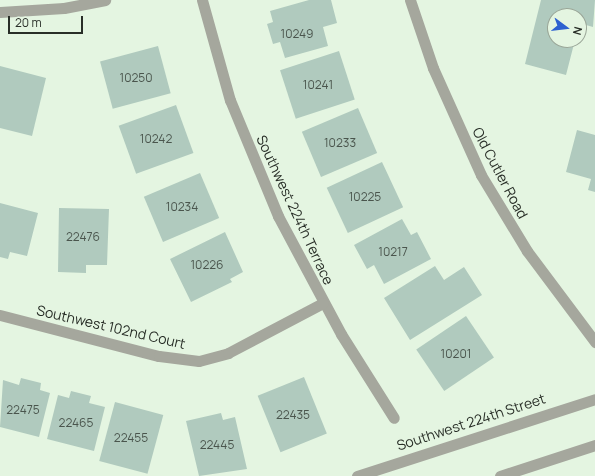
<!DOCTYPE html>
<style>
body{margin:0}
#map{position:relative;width:595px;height:476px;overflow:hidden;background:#e4f5e1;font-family:Manrope,sans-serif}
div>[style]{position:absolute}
.building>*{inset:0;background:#b0cabe;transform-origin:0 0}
.minor>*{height:11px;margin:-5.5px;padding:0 5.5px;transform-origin:5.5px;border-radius:5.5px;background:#a5a79d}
.tertiary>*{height:11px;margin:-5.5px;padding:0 5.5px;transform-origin:5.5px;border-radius:5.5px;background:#a5a79d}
span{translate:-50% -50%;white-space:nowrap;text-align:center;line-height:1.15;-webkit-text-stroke:4px #e4f5e1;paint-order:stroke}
.number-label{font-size:12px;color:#4a554d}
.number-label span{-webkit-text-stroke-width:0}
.street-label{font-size:14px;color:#282e27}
.north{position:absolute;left:547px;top:8px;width:40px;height:40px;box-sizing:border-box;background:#e4f5e1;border:1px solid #99a597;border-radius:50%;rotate:105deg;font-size:11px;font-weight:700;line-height:16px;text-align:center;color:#282e27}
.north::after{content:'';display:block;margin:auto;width:14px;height:18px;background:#2d61d0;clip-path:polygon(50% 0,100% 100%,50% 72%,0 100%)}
.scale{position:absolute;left:8px;top:16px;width:75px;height:18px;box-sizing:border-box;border:2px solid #282e27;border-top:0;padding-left:5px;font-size:12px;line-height:14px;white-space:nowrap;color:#282e27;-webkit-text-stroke:3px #e4f5e1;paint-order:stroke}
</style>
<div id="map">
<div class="building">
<div style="clip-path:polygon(309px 0,331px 0,337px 23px,323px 27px,328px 46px,285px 58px,280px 42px,273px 44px,267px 24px,273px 22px,270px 11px)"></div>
<div style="clip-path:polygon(541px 0,595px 0,593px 27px,579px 23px,579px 16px,555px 16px,555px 40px,575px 40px,566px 75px,525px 64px)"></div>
<div style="left:158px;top:46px;width:49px;height:60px;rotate:75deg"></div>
<div style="left:339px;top:51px;width:51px;height:62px;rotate:72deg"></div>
<div style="clip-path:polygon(0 66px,46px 78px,32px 136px,0 128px)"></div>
<div style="left:176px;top:105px;width:51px;height:61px;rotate:70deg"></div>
<div style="left:358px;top:108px;width:49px;height:61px;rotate:67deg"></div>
<div style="clip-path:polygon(577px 130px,595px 135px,595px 192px,588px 190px,591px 179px,566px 172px)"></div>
<div style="left:382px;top:162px;width:50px;height:61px;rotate:65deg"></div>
<div style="left:200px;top:173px;width:49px;height:61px;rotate:67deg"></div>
<div style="clip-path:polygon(0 203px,38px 213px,27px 256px,10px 252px,8px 259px,0 257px)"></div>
<div style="clip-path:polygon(59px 208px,109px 209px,107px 265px,86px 265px,86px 273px,58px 272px)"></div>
<div style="clip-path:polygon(402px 219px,411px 235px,417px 232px,431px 259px,384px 284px,374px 265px,367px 269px,354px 245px)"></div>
<div style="clip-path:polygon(225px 232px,243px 272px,230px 279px,232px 282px,191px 302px,170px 259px)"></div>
<div style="clip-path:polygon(435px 266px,444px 280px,464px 267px,482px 295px,410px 340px,384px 298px)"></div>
<div style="left:466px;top:316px;width:50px;height:60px;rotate:56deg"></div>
<div style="left:304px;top:377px;width:61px;height:50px;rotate:68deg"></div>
<div style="clip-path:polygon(21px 378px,41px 383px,40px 390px,50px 393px,39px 437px,0 427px,3px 380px,19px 385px)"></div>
<div style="clip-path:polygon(71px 391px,91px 396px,89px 403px,105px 407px,94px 451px,47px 439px,58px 395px,69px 398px)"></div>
<div style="left:115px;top:402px;width:50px;height:61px;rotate:15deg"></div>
<div style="clip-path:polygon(221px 413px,223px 420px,235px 417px,247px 469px,199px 476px,186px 421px)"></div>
</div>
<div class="minor">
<div style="left:202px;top:0;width:104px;rotate:74.4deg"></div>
<div style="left:230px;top:100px;width:126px;rotate:67.5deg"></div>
<div style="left:278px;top:216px;width:134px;rotate:61.9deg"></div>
<div style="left:341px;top:334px;width:99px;rotate:57.8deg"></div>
<div style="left:0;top:12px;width:64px;rotate:-3.6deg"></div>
<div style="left:64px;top:8px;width:42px;rotate:-11deg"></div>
<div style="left:0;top:315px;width:164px;rotate:14.5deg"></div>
<div style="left:159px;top:356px;width:40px;rotate:7.1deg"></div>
<div style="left:199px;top:361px;width:30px;rotate:-15deg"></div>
<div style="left:228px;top:353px;width:107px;rotate:-27.8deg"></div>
</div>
<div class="tertiary">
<div style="left:410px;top:0;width:72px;rotate:71.3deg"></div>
<div style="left:433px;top:68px;width:117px;rotate:65.8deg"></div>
<div style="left:481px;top:175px;width:89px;rotate:58.8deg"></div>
<div style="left:527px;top:251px;width:114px;rotate:53.2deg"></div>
<div style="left:357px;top:476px;width:250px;rotate:-17.9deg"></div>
<div style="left:500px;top:476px;width:100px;rotate:-18.1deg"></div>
</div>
<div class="number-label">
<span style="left:297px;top:34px">10249</span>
<span style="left:136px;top:78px">10250</span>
<span style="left:318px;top:85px">10241</span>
<span style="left:156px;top:139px">10242</span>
<span style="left:340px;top:143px">10233</span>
<span style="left:365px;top:197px">10225</span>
<span style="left:182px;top:207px">10234</span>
<span style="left:83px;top:237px">22476</span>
<span style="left:393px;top:252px">10217</span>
<span style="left:207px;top:265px">10226</span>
<span style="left:456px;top:354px">10201</span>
<span style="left:23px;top:410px">22475</span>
<span style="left:293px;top:415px">22435</span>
<span style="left:76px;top:423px">22465</span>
<span style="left:131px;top:438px">22455</span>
<span style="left:217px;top:445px">22445</span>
</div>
<div class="street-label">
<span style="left:500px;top:173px;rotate:62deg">Old Cutler Road</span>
<span style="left:295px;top:210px;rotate:65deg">Southwest 224th Terrace</span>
<span style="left:111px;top:327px;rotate:13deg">Southwest 102nd Court</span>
<span style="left:471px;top:422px;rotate:-18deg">Southwest 224th Street</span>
</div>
<div class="north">N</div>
<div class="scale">20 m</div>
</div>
